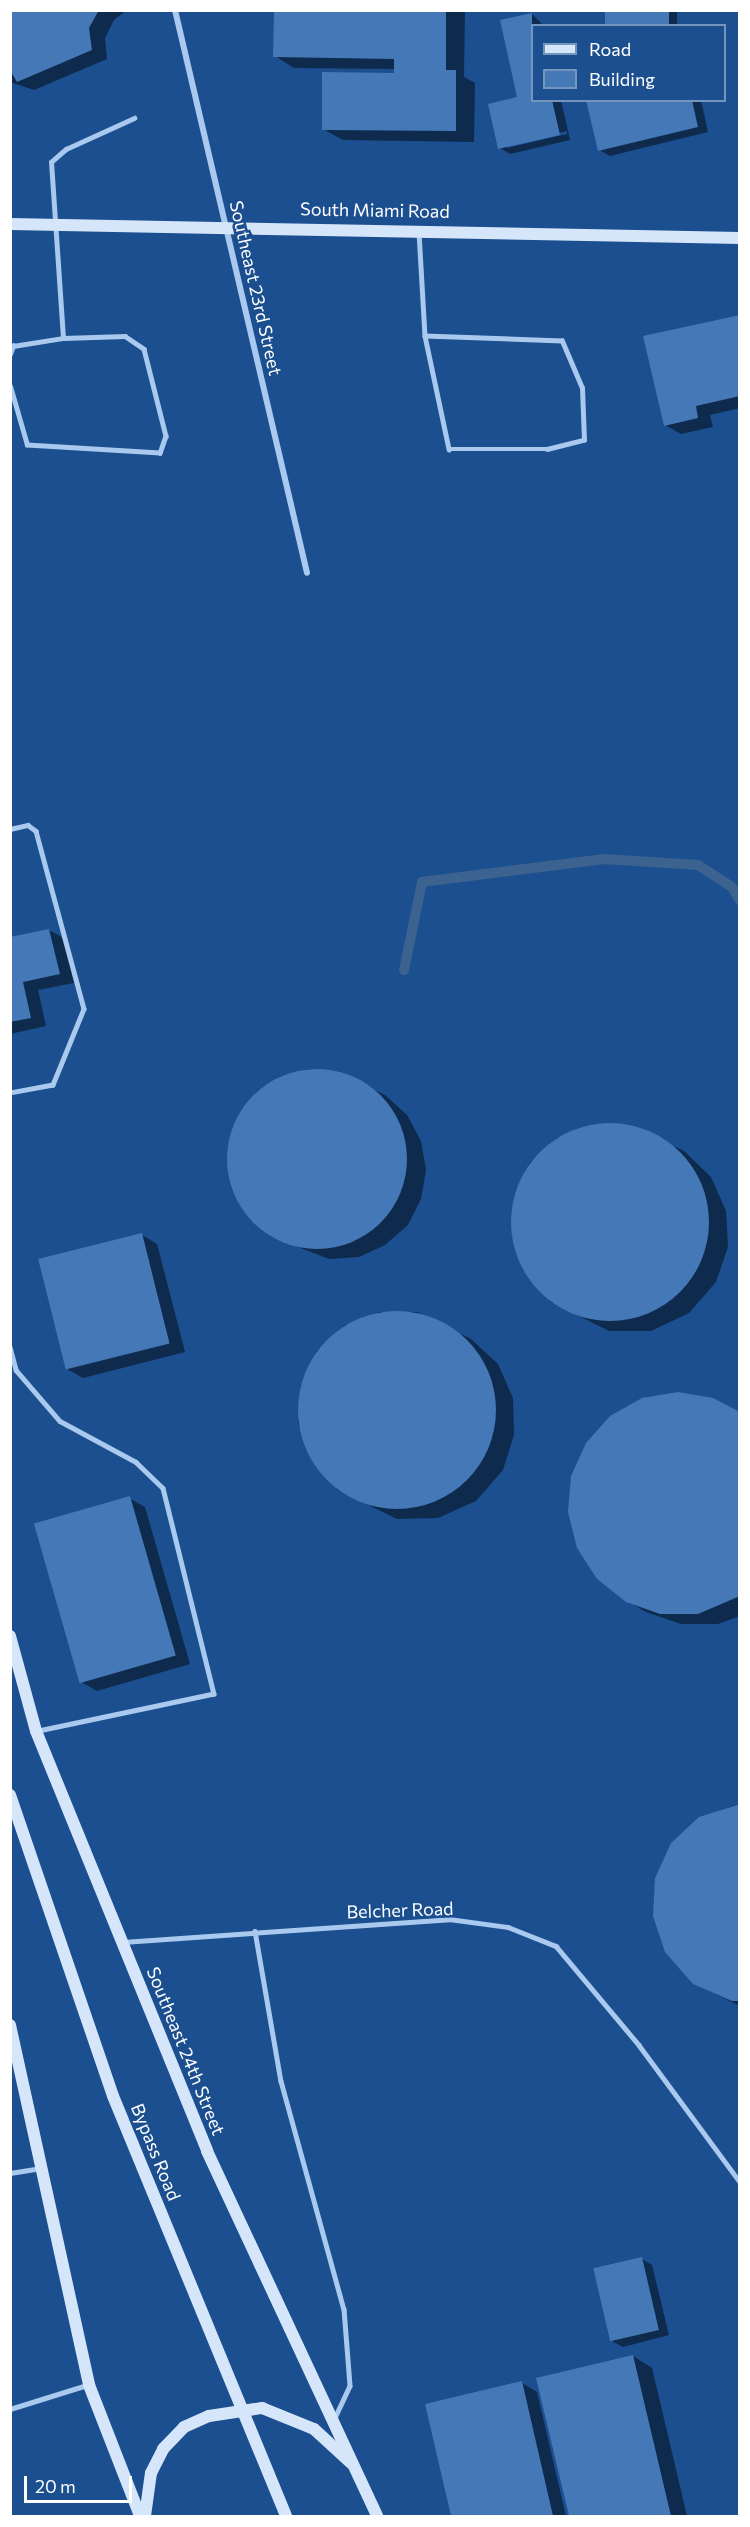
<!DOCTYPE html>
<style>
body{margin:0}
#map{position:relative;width:750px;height:2527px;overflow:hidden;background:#1b4f8f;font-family:Commissioner,sans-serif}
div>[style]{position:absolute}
.shadow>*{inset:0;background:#0007;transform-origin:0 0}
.stream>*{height:10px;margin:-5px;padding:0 5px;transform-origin:5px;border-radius:5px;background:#3c6290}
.building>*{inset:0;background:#4478b7;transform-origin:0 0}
.round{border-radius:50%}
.lane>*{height:4.5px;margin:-2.25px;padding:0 2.25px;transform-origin:2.25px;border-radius:2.25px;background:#a9c9ee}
.street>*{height:6px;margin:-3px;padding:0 3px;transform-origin:3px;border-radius:3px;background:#a9c9ee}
.secondary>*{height:12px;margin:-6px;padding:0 6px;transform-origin:6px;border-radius:6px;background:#d6e6fa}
.secondary-bridge>*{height:12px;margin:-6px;padding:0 6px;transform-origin:6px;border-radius:6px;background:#d6e6fa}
span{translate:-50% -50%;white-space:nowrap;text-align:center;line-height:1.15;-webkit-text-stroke:5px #1b4f8f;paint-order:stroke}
.street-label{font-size:18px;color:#fff}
.frame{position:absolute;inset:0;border:12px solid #fff;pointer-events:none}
.legend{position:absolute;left:531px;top:24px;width:195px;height:78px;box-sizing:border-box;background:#1b4f8f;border:2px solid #7695bc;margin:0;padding:8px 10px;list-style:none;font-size:18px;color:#fff}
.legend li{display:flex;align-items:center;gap:12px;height:30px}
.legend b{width:30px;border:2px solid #7695bc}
.scale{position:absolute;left:24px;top:2476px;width:108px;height:27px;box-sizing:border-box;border:3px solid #fff;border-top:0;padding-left:8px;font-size:18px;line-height:21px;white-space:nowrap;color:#fff;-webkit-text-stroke:4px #1b4f8f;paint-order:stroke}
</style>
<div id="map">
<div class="shadow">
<div style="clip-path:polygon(10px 10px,127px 10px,114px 20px,105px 38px,107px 59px,34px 90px,10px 82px)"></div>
<div style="clip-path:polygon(275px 10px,465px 10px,464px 77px,475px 83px,474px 142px,343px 140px,323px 129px,396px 75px,396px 69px,294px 68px,275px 56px)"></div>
<div style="left:607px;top:10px;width:70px;height:16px"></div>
<div style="clip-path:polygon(evenodd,532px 14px,544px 26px,532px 26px,532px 100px,561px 100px,570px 140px,510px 154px,500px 148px,519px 99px,532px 14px,567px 131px,567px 134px,507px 148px,507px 145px,567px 131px)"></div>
<div style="clip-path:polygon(588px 100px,701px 100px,708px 132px,610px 156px,599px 150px)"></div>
<div style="clip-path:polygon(740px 316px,740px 408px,710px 415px,713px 427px,681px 434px,665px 425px)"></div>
<div style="clip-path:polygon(49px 930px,65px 939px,74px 983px,38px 990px,46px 1026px,10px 1034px,10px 939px)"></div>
<div style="clip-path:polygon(309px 1069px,338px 1072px,385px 1095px,407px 1115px,421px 1141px,426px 1170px,421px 1199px,408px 1225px,385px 1245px,359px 1257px,329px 1259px,280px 1240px,256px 1224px,238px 1201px,229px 1172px,229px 1143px,239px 1115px,257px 1092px,281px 1076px)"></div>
<div style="clip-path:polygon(592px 1125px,630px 1125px,684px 1151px,711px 1177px,726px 1211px,728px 1247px,716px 1282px,689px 1313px,651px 1331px,609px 1331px,551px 1302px,524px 1271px,512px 1235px,514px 1198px,530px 1163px,557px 1138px)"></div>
<div style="clip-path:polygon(142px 1235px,157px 1244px,185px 1352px,83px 1378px,67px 1369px)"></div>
<div style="clip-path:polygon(379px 1312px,417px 1312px,471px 1339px,498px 1364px,513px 1398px,514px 1435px,503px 1470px,476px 1501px,438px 1518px,397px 1519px,338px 1490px,311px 1458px,298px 1423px,301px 1385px,317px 1351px,344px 1326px)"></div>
<div style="clip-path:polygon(740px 1414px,740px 1616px,718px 1624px,681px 1624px,646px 1612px,626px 1600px)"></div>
<div style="clip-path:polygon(129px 1498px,145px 1507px,190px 1664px,97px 1691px,81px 1682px)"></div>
<div style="clip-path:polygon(735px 1805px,740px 1805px,740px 2006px,694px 1983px,700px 1818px)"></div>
<div style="clip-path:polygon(642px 2259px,652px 2265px,669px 2335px,623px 2347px,612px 2341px)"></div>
<div style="clip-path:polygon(633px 2356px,652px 2368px,687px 2516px,571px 2516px,538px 2379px)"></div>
<div style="clip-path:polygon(522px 2383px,537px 2392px,566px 2516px,453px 2516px,427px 2405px)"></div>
</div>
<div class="stream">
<div style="left:404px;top:970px;width:90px;rotate:-78.4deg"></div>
<div style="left:422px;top:882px;width:182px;rotate:-7.2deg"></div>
<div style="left:603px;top:859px;width:95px;rotate:3.6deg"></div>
<div style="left:698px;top:865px;width:40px;rotate:32.9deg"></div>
<div style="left:732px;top:887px;width:16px;rotate:60deg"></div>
</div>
<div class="building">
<div style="clip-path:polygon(10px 10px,99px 10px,89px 28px,92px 50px,17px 82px,10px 70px)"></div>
<div style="clip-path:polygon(274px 10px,446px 10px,446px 70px,456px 70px,456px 131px,322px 130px,322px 72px,394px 73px,394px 59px,273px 57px)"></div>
<div style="left:605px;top:10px;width:64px;height:16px"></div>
<div style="clip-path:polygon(532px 13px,532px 100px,552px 100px,560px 135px,498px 149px,488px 104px,517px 97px,500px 20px)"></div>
<div style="clip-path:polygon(586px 100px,692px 100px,698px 127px,598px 151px)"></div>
<div style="clip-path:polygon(740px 315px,740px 396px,696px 406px,698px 418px,664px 426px,643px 336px)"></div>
<div style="clip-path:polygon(49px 929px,60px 974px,23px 982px,31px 1018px,10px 1022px,10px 937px)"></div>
<div class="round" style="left:227px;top:1069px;width:180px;height:180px"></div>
<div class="round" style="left:511px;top:1123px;width:198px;height:198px"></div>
<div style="left:142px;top:1233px;width:114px;height:107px;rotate:76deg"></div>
<div class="round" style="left:298px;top:1311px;width:198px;height:198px"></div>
<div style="clip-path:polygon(678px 1392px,713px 1398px,740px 1412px,740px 1596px,698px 1614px,660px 1614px,626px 1602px,597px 1579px,577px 1548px,568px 1512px,571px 1476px,586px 1443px,610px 1416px,642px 1398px)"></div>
<div style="left:130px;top:1496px;width:166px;height:100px;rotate:74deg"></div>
<div style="clip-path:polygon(740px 1804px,740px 2001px,732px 2001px,693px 1984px,665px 1952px,653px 1916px,655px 1878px,671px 1843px,699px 1817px)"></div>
<div style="left:642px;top:2257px;width:75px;height:50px;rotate:77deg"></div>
<div style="clip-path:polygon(633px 2355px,671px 2516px,569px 2516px,536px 2378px)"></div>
<div style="clip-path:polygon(522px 2381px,553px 2516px,451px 2516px,425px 2404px)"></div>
</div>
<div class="lane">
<div style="left:419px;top:232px;width:104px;rotate:86.7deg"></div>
<div style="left:425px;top:336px;width:116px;rotate:78deg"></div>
<div style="left:449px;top:449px;width:98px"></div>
<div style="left:547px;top:449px;width:38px;rotate:-14deg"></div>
<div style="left:584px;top:440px;width:52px;rotate:-92.2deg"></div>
<div style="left:582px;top:388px;width:51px;rotate:-113.1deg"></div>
<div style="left:562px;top:341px;width:137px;rotate:-177.9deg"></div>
<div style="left:63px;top:338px;width:176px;rotate:-93.9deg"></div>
<div style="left:51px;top:162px;width:20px;rotate:-41deg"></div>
<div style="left:66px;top:149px;width:75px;rotate:-24.5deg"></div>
<div style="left:10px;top:354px;width:9px;rotate:-69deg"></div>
<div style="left:13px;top:346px;width:51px;rotate:-9.1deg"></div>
<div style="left:63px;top:338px;width:62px;rotate:-1.8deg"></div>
<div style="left:125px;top:336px;width:23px;rotate:34deg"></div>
<div style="left:144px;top:349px;width:90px;rotate:75.8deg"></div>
<div style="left:166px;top:436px;width:18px;rotate:109deg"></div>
<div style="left:160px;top:453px;width:133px;rotate:-176.6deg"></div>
<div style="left:27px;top:445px;width:61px;rotate:-106.1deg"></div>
<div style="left:10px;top:829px;width:18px;rotate:-13deg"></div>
<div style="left:28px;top:825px;width:10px;rotate:37deg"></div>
<div style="left:36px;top:831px;width:184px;rotate:74.9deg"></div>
<div style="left:84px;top:1009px;width:82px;rotate:112.2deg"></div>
<div style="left:53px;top:1085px;width:44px;rotate:169.5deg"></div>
<div style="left:10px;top:1347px;width:24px;rotate:75deg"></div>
<div style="left:16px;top:1370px;width:67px;rotate:49.2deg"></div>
<div style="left:60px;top:1421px;width:86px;rotate:28.3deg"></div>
<div style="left:136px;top:1462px;width:37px;rotate:44deg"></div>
<div style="left:163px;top:1488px;width:212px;rotate:76.1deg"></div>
<div style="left:214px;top:1694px;width:180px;rotate:168.1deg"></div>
<div style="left:255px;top:1931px;width:152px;rotate:80.2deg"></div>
<div style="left:281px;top:2081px;width:237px;rotate:74.6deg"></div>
<div style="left:344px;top:2309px;width:77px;rotate:85.5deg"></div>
<div style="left:350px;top:2386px;width:35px;rotate:115deg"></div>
<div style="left:123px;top:1942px;width:327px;rotate:-4deg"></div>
<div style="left:449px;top:1919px;width:60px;rotate:7.7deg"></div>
<div style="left:508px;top:1927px;width:52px;rotate:21.6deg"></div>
<div style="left:556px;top:1946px;width:129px;rotate:50deg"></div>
<div style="left:639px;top:2045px;width:170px;rotate:53.6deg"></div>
<div style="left:10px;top:2173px;width:30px;rotate:-9deg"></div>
<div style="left:10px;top:2409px;width:81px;rotate:-17.3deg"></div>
</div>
<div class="street">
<div style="left:175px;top:10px;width:578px;rotate:76.8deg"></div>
</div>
<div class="secondary">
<div style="left:10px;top:224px;width:730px;rotate:1.1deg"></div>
<div style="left:10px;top:1636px;width:98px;rotate:74.7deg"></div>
<div style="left:36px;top:1731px;width:453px;rotate:67.8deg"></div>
<div style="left:207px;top:2151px;width:403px;rotate:65deg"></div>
<div style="left:10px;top:2025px;width:369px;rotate:77.6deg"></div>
<div style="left:89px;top:2385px;width:141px;rotate:68.7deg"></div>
<div style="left:145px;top:2516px;width:43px;rotate:-82.1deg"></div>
<div style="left:151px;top:2473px;width:27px;rotate:-63deg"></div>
<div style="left:163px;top:2449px;width:30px;rotate:-46deg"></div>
<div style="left:184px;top:2427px;width:27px;rotate:-24deg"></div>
<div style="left:209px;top:2416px;width:54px;rotate:-8.6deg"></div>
<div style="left:262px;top:2408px;width:56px;rotate:22deg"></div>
<div style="left:314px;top:2429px;width:50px;rotate:42.6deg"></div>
</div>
<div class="secondary-bridge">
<div style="left:10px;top:1795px;width:318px;rotate:71.1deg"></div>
<div style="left:113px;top:2096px;width:454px;rotate:67.6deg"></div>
</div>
<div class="street-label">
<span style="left:375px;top:210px;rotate:1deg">South Miami Road</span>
<span style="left:256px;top:288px;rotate:77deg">Southeast 23rd Street</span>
<span style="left:400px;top:1910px;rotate:-2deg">Belcher Road</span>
<span style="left:186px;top:2051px;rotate:68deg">Southeast 24th Street</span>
<span style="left:156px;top:2152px;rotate:68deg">Bypass Road</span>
</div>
<div class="frame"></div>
<ul class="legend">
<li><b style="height:8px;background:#d6e6fa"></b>Road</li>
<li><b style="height:16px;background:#4478b7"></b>Building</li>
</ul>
<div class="scale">20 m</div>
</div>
